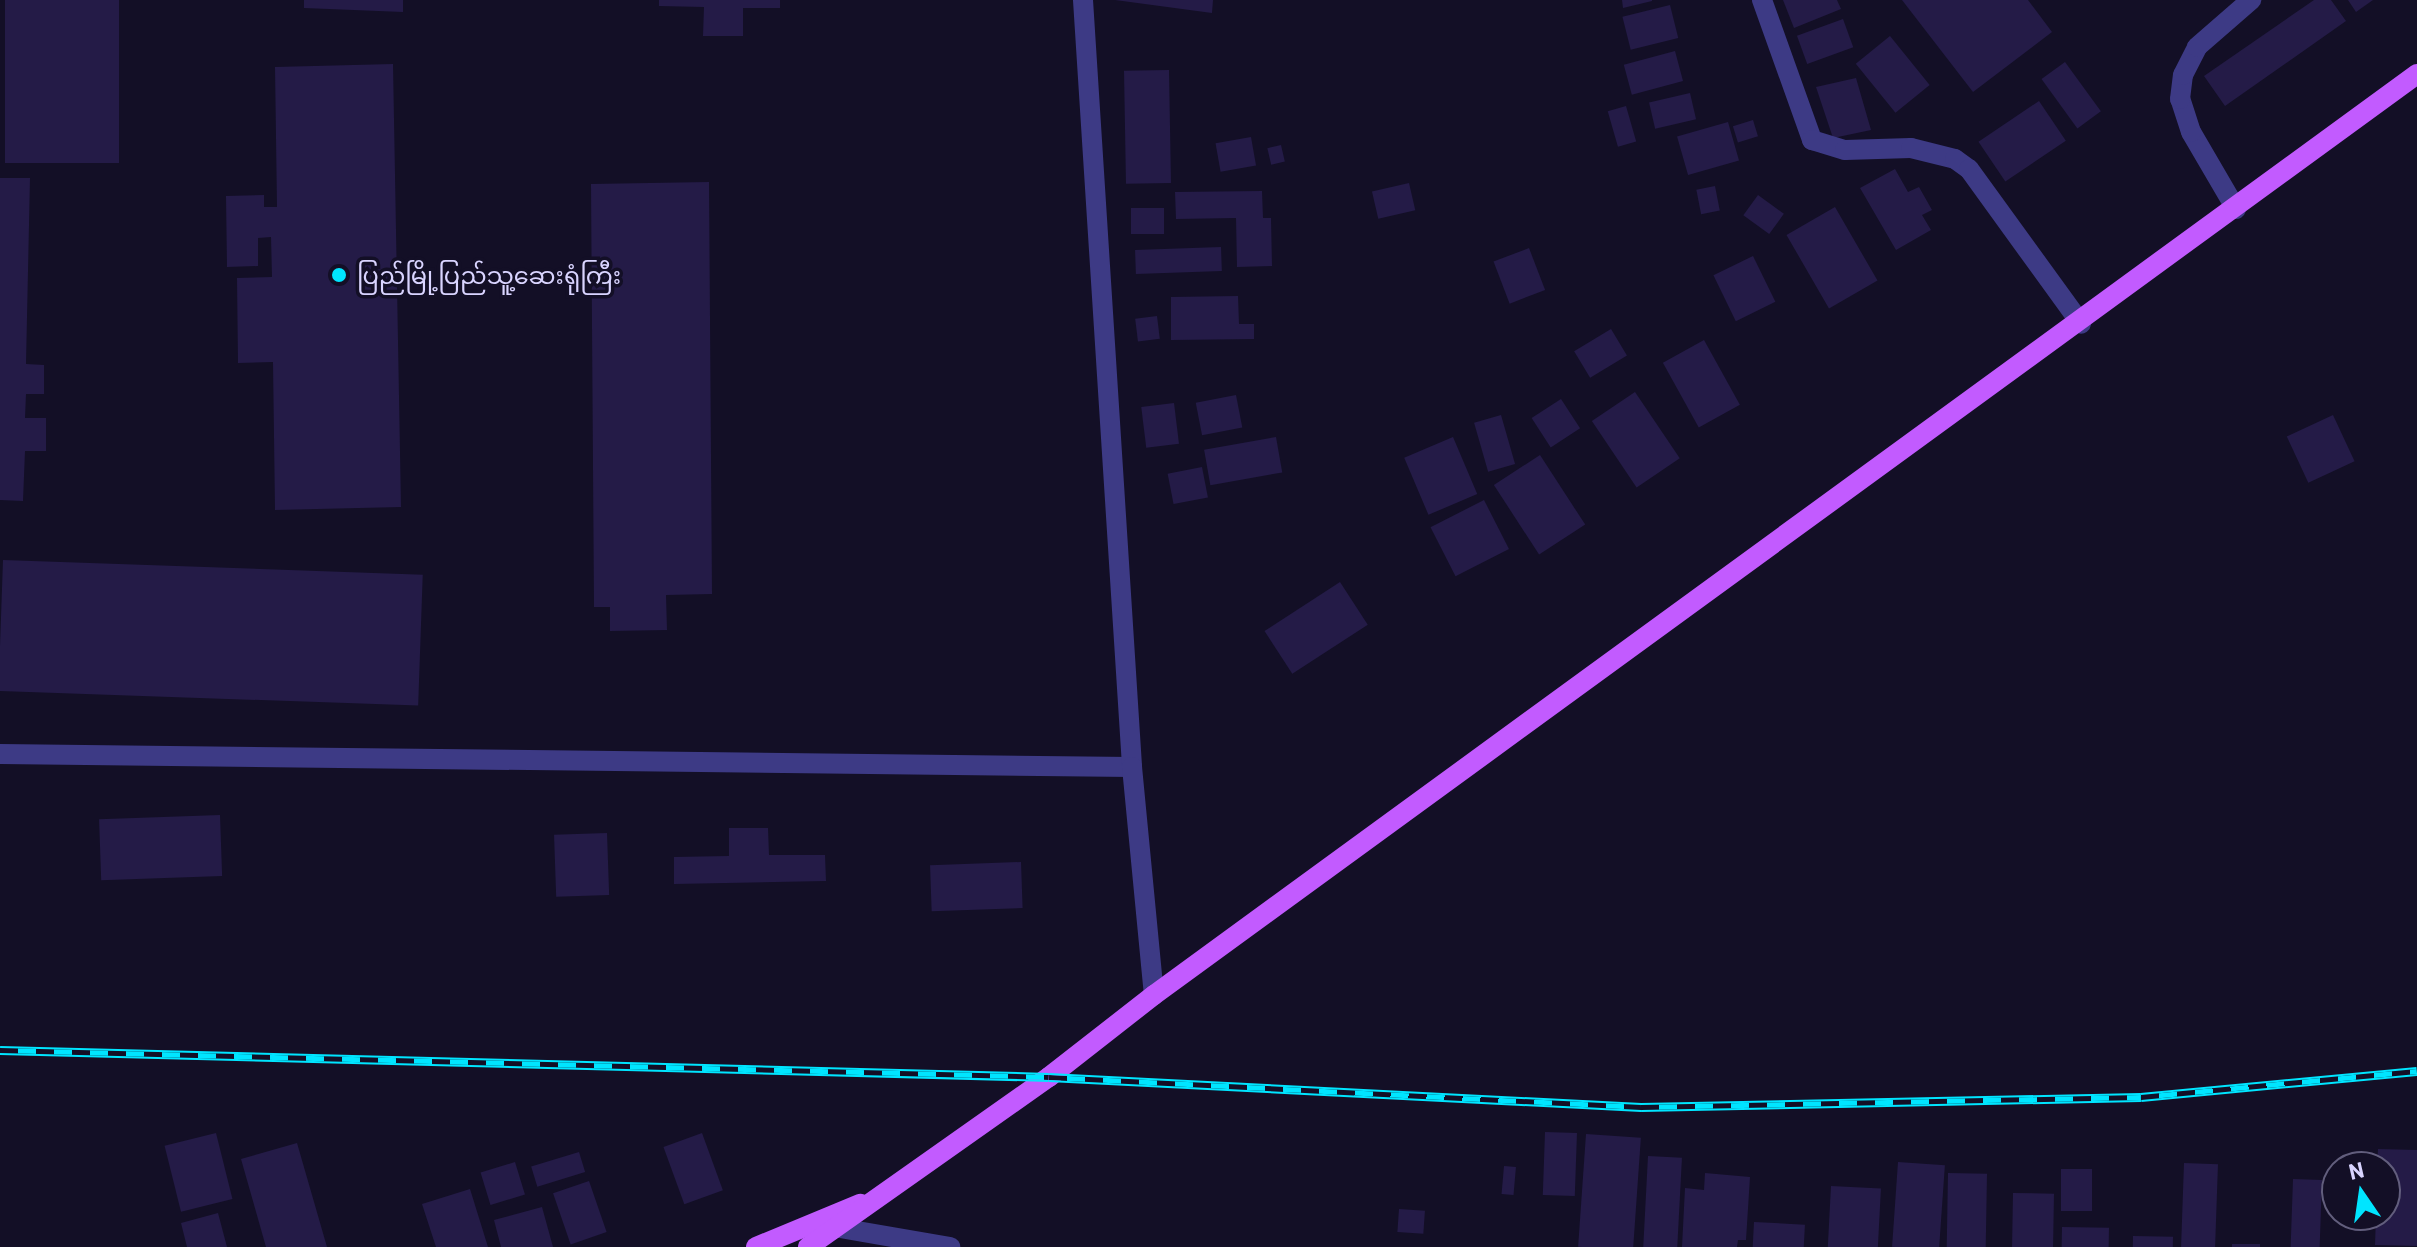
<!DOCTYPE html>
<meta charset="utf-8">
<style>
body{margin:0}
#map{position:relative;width:2417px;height:1247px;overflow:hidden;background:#130f26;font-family:Barlow,"Noto Sans Myanmar",sans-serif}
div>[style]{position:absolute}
.building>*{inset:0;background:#241b47;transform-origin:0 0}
.service>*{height:20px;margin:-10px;padding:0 10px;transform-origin:10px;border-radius:10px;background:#3d3a85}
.minor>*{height:20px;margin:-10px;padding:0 10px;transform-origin:10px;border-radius:10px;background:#3d3a85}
.tertiary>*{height:20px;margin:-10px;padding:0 10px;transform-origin:10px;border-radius:10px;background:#3d3a85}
.primary>*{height:20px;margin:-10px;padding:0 10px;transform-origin:10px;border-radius:10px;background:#c25bff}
.rail>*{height:9px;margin-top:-4.5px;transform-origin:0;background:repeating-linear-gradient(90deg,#130f26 0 18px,#00e5ff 0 36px);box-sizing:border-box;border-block:2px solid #00e5ff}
.dots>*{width:22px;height:22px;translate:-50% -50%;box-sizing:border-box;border:4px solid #130f26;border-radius:50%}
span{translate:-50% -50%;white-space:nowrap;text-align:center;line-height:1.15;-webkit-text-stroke:7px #130f26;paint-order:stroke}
.poi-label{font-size:24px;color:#d9d4ff}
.left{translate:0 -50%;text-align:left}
.north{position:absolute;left:2321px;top:1151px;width:80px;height:80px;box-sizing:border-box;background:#130f26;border:2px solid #625e7d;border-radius:50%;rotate:347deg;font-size:22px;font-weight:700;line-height:32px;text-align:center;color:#d9d4ff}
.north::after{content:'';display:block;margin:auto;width:28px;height:36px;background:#00e5ff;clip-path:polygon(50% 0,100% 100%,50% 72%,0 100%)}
</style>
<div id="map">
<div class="building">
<div style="left:5px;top:0;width:114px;height:163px"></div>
<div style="clip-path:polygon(304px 0,403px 0,403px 12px,304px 8px)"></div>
<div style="clip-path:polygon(659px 0,780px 0,780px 8px,743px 8px,743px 36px,703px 36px,704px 7px,659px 6px)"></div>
<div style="clip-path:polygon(1115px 0,1213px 0,1212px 13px)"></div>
<div style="clip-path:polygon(1622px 0,1652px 0,1652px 1px,1623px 8px)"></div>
<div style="clip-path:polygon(1783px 0,1837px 0,1841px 9px,1794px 28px)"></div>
<div style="clip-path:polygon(1902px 0,2028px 0,2052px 32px,1973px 92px)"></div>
<div style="clip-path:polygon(2314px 0,2331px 0,2346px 21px,2225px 106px,2204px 76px)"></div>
<div style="clip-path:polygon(2348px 0,2373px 0,2356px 12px)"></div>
<div style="left:1670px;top:5px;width:34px;height:49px;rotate:76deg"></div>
<div style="left:1843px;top:19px;width:30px;height:49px;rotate:70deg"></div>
<div style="left:1890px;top:36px;width:63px;height:44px;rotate:51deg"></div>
<div style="left:1675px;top:51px;width:31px;height:53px;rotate:75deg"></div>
<div style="left:2065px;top:62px;width:61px;height:29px;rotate:54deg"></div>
<div style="clip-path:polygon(393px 64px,401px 507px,275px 510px,273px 362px,238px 363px,237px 278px,272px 277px,271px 237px,258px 238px,258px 266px,227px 267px,226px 196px,264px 195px,264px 207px,277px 207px,275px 67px)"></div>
<div style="left:1169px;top:70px;width:113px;height:45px;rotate:89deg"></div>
<div style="clip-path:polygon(1856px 78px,1871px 130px,1833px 138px,1816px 87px)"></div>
<div style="left:1690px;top:93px;width:27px;height:42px;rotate:77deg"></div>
<div style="left:2039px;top:101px;width:48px;height:73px;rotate:56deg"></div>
<div style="left:1626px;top:106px;width:37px;height:19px;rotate:74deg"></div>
<div style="left:1753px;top:120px;width:17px;height:21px;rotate:73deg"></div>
<div style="left:1728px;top:122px;width:40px;height:53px;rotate:74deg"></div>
<div style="left:1251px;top:137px;width:29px;height:36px;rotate:80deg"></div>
<div style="left:1281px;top:145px;width:17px;height:14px;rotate:77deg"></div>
<div style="clip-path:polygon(1895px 169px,1908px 192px,1919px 187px,1932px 210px,1922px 215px,1931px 230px,1896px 250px,1860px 188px)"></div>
<div style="clip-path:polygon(0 178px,30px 178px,26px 364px,44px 365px,44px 394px,26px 394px,25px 418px,46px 418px,46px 451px,25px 451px,23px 501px,0 500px)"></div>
<div style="clip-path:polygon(709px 182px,712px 594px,666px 595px,667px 630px,610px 631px,610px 607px,594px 607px,591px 184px)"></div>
<div style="left:1409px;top:183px;width:28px;height:38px;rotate:77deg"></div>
<div style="left:1715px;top:186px;width:25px;height:19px;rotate:79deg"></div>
<div style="clip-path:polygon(1262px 191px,1263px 218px,1271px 218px,1272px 266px,1237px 267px,1236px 218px,1176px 219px,1175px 192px)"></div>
<div style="left:1758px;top:195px;width:32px;height:25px;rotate:36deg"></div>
<div style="left:1835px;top:207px;width:85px;height:56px;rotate:60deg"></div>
<div style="left:1131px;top:208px;width:33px;height:26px"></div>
<div style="left:1221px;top:247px;width:24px;height:86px;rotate:88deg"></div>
<div style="left:1529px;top:248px;width:45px;height:38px;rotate:69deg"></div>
<div style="left:1753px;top:256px;width:51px;height:44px;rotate:64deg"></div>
<div style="clip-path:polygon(1238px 296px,1239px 324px,1254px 324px,1254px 339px,1171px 340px,1171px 297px)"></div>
<div style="left:1157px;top:316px;width:23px;height:22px;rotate:83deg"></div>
<div style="left:1611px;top:329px;width:31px;height:43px;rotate:59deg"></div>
<div style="left:1704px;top:340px;width:74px;height:47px;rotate:61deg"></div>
<div style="left:1635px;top:392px;width:80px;height:52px;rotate:56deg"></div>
<div style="left:1236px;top:395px;width:33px;height:41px;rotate:79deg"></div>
<div style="left:1561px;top:399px;width:35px;height:35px;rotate:57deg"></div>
<div style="left:1174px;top:403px;width:41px;height:33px;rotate:83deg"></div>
<div style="left:1501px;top:415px;width:51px;height:28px;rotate:74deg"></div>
<div style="left:2333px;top:415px;width:51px;height:51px;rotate:65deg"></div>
<div style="left:1276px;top:437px;width:36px;height:73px;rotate:80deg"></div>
<div style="left:1453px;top:437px;width:62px;height:53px;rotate:67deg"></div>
<div style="left:1540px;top:455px;width:83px;height:55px;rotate:57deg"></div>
<div style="left:1202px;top:467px;width:31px;height:35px;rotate:79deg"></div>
<div style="left:1484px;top:500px;width:55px;height:60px;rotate:63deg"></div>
<div style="left:3px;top:560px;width:420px;height:131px;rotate:2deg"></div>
<div style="left:1340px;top:582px;width:51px;height:90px;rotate:57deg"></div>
<div style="left:220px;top:815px;width:61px;height:121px;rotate:88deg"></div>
<div style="clip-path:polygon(729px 828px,768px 828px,769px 855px,825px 855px,826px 881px,674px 884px,674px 857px,729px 856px)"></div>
<div style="left:607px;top:833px;width:62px;height:53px;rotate:88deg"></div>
<div style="left:1021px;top:862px;width:46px;height:91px;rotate:88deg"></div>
<div style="left:1545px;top:1132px;width:32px;height:63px;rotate:2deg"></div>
<div style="left:216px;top:1133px;width:68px;height:53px;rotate:76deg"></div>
<div style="left:702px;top:1133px;width:61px;height:41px;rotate:70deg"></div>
<div style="left:1586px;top:1134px;width:55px;height:113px;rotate:4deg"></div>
<div style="clip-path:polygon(297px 1143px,327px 1247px,266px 1247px,241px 1159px)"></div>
<div style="clip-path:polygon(2378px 1149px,2417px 1150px,2417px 1246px,2375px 1245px,2376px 1215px,2385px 1215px,2385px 1167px,2377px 1167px)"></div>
<div style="left:579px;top:1152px;width:21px;height:50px;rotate:73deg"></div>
<div style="left:1648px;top:1156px;width:34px;height:91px;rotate:3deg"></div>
<div style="clip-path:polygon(2337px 1160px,2371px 1161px,2371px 1167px,2336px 1167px)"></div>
<div style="left:515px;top:1162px;width:34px;height:36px;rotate:73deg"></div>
<div style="left:1898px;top:1162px;width:47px;height:85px;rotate:4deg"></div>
<div style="left:2184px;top:1163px;width:34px;height:84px;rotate:2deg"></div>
<div style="left:1504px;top:1166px;width:12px;height:28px;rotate:5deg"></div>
<div style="left:2061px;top:1169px;width:31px;height:42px"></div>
<div style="clip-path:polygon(1705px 1173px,1750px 1177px,1746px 1240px,1738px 1240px,1737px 1247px,1682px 1247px,1685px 1188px,1704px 1190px)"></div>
<div style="left:1948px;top:1173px;width:39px;height:74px;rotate:1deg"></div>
<div style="left:2293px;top:1179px;width:29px;height:68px;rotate:2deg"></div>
<div style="left:589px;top:1181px;width:54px;height:38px;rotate:71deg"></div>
<div style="left:1831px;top:1186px;width:50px;height:61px;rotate:3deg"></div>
<div style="clip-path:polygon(470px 1189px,488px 1247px,436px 1247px,422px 1204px)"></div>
<div style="left:2013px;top:1193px;width:41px;height:54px;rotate:1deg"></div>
<div style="clip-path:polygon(542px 1207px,553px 1247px,501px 1247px,494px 1220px)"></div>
<div style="left:1399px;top:1209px;width:26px;height:23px;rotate:4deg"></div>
<div style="clip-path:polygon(218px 1213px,227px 1247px,187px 1247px,181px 1223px)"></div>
<div style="clip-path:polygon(2334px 1215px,2369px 1215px,2369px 1222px,2334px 1221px)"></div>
<div style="left:1754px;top:1222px;width:51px;height:25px;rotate:3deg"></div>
<div style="left:2062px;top:1227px;width:47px;height:20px;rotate:1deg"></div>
<div style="left:2133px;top:1236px;width:40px;height:11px;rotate:1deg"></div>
<div style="left:2232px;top:1244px;width:28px;height:3px"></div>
</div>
<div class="service">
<div style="left:2236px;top:209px;width:89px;rotate:-120.3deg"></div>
<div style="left:2191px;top:132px;width:35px;rotate:-108deg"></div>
<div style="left:2180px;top:99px;width:24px;rotate:-83deg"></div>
<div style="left:2183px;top:75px;width:31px;rotate:-63deg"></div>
<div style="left:2197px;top:47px;width:72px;rotate:-41deg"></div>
<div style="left:0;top:754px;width:1132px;rotate:0.66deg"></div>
</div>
<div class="minor">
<div style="left:1083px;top:0;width:769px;rotate:86.34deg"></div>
<div style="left:1132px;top:767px;width:229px;rotate:84.5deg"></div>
<div style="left:1762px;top:0;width:149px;rotate:70.3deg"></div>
<div style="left:1812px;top:140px;width:34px;rotate:17deg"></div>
<div style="left:1845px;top:150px;width:66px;rotate:-1.7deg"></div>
<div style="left:1911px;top:148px;width:45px;rotate:14deg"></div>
<div style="left:1955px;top:159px;width:17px;rotate:36deg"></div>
<div style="left:1969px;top:169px;width:191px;rotate:54.1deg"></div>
</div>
<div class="tertiary">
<div style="left:840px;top:1228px;width:112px;rotate:9.8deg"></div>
</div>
<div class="primary">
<div style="left:756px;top:1247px;width:113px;rotate:-22.5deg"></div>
<div style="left:808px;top:1247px;width:295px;rotate:-35.2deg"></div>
<div style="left:1049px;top:1077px;width:133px;rotate:-38deg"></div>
<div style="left:1154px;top:995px;width:1563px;rotate:-36.1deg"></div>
</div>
<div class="rail">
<div style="left:0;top:1050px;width:1049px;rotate:1.47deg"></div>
<div style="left:1049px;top:1077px;width:593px;rotate:2.9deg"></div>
<div style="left:1641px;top:1107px;width:500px;rotate:-1.15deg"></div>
<div style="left:2141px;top:1097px;width:277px;rotate:-5.4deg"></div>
</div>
<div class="dots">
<div style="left:339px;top:275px;background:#00e5ff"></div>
</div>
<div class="poi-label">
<span class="left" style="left:357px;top:275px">ပြည်မြို့ပြည်သူ့ဆေးရုံကြီး</span>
</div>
<div class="north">N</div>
</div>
